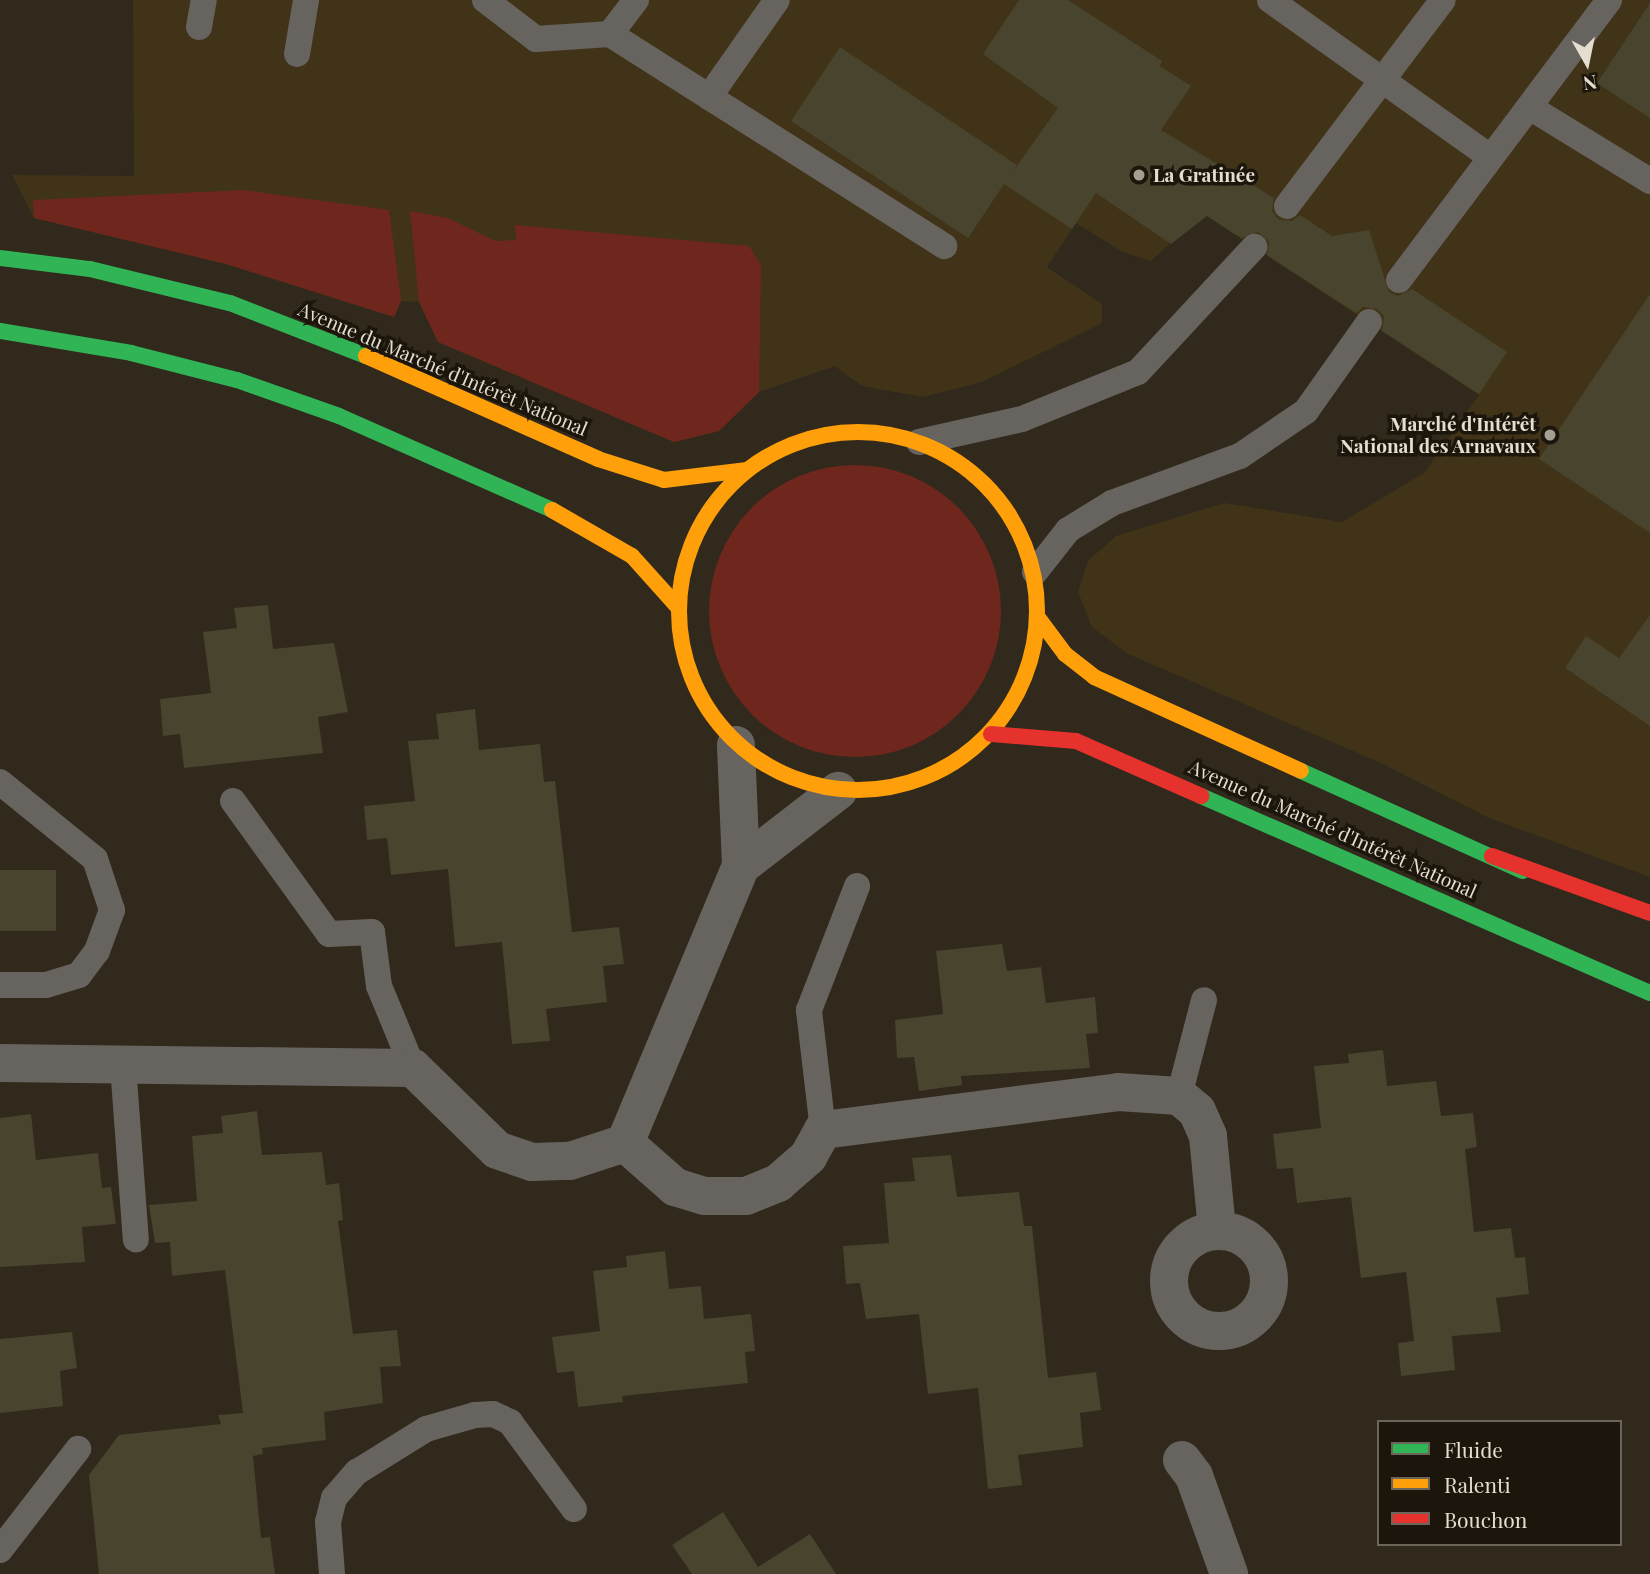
<!DOCTYPE html>
<meta charset="utf-8">
<style>
body{margin:0}
#map{position:relative;width:1650px;height:1574px;overflow:hidden;background:#30291c;font-family:"Playfair Display",serif}
div>[style]{position:absolute}
.built>*{inset:0;background:#413317}
.green>*{inset:0;background:#6f271d}
.round{border-radius:50%}
.building>*{inset:0;background:#48442e;transform-origin:0 0}
.lane>*{height:26px;margin:-13px;padding:0 13px;transform-origin:13px;border-radius:13px;background:#67635f}
.street>*{height:38px;margin:-19px;padding:0 19px;transform-origin:19px;border-radius:19px;background:#67635f}
.street>.ring{margin:-19px;padding:0;box-sizing:content-box;background:none;border:38px solid #67635f;border-radius:50%}
.fast>*{height:16px;margin:-8px;padding:0 8px;transform-origin:8px;border-radius:8px;background:#30b455}
.slow>*{height:16px;margin:-8px;padding:0 8px;transform-origin:8px;border-radius:8px;background:#ff9f0a}
.slow>.ring{margin:-8px;padding:0;box-sizing:content-box;background:none;border:16px solid #ff9f0a;border-radius:50%}
.jam>*{height:16px;margin:-8px;padding:0 8px;transform-origin:8px;border-radius:8px;background:#e5322d}
.dots>*{width:19px;height:19px;translate:-50% -50%;box-sizing:border-box;border:4px solid #1b150b;border-radius:50%}
span{translate:-50% -50%;white-space:nowrap;text-align:center;line-height:1.15;-webkit-text-stroke:7px #1b150b;paint-order:stroke}
.poi-label{font-size:19px;color:#e5ddcf;font-weight:700}
.left{translate:0 -50%;text-align:left}
.right{translate:-100% -50%;text-align:right}
.street-label{font-size:19px;color:#e5ddcf}
.legend{position:absolute;left:1377px;top:1420px;width:245px;height:126px;box-sizing:border-box;background:#1b150b;border:2px solid #6c6559;margin:0;padding:9px 12px;list-style:none;font-size:21px;color:#e5ddcf}
.legend li{display:flex;align-items:center;gap:14px;height:35px}
.legend b{width:35px;border:2px solid #6c6559}
.north{position:absolute;left:1552px;top:28px;width:70px;height:70px;-webkit-text-stroke:5px #1b150b;paint-order:stroke;rotate:171deg;font-size:19px;font-weight:700;line-height:28px;text-align:center;color:#e5ddcf}
.north::after{content:'';display:block;margin:auto;width:24px;height:32px;background:#e5ddcf;clip-path:polygon(50% 0,100% 100%,50% 72%,0 100%)}
</style>
<div id="map">
<div class="built">
<div style="clip-path:polygon(133px 0,1650px 0,1650px 877px,1489px 818px,1381px 763px,1128px 654px,1092px 627px,1078px 592px,1088px 561px,1116px 536px,1224px 503px,1342px 522px,1424px 473px,1479px 395px,1202px 213px,1151px 261px,1123px 252px,1076px 223px,1047px 267px,1102px 304px,1102px 323px,982px 382px,923px 397px,862px 386px,835px 366px,759px 392px,719px 431px,674px 442px,438px 342px,419px 302px,401px 301px,394px 317px,226px 264px,34px 218px,12px 175px,134px 176px)"></div>
</div>
<div class="green">
<div style="clip-path:polygon(244px 190px,389px 210px,401px 301px,394px 317px,226px 264px,34px 218px,33px 200px)"></div>
<div style="clip-path:polygon(410px 211px,448px 218px,495px 241px,516px 240px,515px 225px,749px 246px,761px 265px,759px 392px,719px 431px,674px 442px,438px 342px,419px 302px)"></div>
<div class="round" style="left:709px;top:465px;width:292px;height:292px"></div>
</div>
<div class="building">
<div style="clip-path:polygon(1019px 0,1068px 0,1162px 61px,1160px 66px,1191px 86px,1161px 130px,1274px 198px,1272px 211px,1278px 219px,1292px 221px,1300px 215px,1332px 236px,1369px 230px,1389px 292px,1398px 296px,1412px 289px,1507px 352px,1479px 394px,1382px 331px,1384px 316px,1377px 309px,1363px 307px,1356px 313px,1267px 255px,1269px 242px,1258px 232px,1241px 238px,1207px 216px,1171px 244px,1096px 193px,1072px 229px,1004px 184px,968px 238px,791px 121px,840px 47px,1017px 165px,1012px 173px,1058px 108px,983px 54px)"></div>
<div style="clip-path:polygon(1650px 3px,1650px 118px,1597px 83px)"></div>
<div style="clip-path:polygon(1650px 294px,1650px 533px,1539px 459px)"></div>
<div style="clip-path:polygon(268px 605px,273px 649px,334px 643px,348px 712px,318px 717px,323px 753px,184px 768px,180px 734px,163px 736px,160px 699px,211px 693px,203px 632px,237px 628px,234px 608px)"></div>
<div style="clip-path:polygon(1650px 615px,1650px 726px,1565px 668px,1586px 636px,1619px 658px)"></div>
<div style="clip-path:polygon(475px 709px,479px 750px,540px 744px,544px 782px,555px 781px,572px 932px,619px 927px,624px 964px,603px 966px,607px 1002px,546px 1009px,550px 1041px,512px 1044px,502px 942px,455px 947px,448px 869px,391px 875px,387px 838px,367px 840px,364px 806px,415px 801px,408px 741px,439px 739px,436px 714px)"></div>
<div style="left:56px;top:870px;width:61px;height:56px;rotate:90deg"></div>
<div style="clip-path:polygon(1002px 944px,1007px 971px,1041px 967px,1046px 1003px,1095px 997px,1098px 1033px,1086px 1034px,1090px 1068px,961px 1076px,962px 1085px,919px 1091px,914px 1057px,897px 1058px,895px 1020px,943px 1014px,936px 951px)"></div>
<div style="clip-path:polygon(1383px 1050px,1387px 1086px,1436px 1081px,1441px 1116px,1473px 1113px,1477px 1147px,1465px 1149px,1474px 1232px,1511px 1228px,1515px 1258px,1525px 1257px,1529px 1294px,1496px 1298px,1501px 1332px,1452px 1336px,1455px 1370px,1401px 1376px,1398px 1343px,1414px 1341px,1406px 1272px,1361px 1278px,1351px 1197px,1297px 1203px,1293px 1168px,1277px 1169px,1273px 1134px,1321px 1128px,1314px 1066px,1349px 1063px,1348px 1054px)"></div>
<div style="clip-path:polygon(257px 1111px,262px 1155px,322px 1152px,326px 1185px,339px 1183px,343px 1220px,338px 1221px,353px 1334px,397px 1330px,401px 1366px,380px 1367px,383px 1403px,324px 1412px,326px 1440px,262px 1448px,263px 1454px,253px 1456px,261px 1538px,270px 1537px,275px 1574px,99px 1574px,89px 1475px,119px 1435px,221px 1424px,218px 1415px,243px 1413px,225px 1270px,172px 1276px,170px 1242px,155px 1243px,149px 1205px,197px 1201px,192px 1136px,223px 1133px,221px 1116px)"></div>
<div style="clip-path:polygon(31px 1114px,36px 1160px,98px 1153px,102px 1188px,111px 1187px,116px 1224px,82px 1227px,85px 1262px,0 1267px,0 1118px)"></div>
<div style="clip-path:polygon(951px 1155px,957px 1197px,1019px 1192px,1024px 1226px,1032px 1226px,1048px 1378px,1096px 1372px,1101px 1410px,1080px 1413px,1083px 1447px,1018px 1455px,1022px 1485px,988px 1489px,978px 1388px,928px 1394px,919px 1314px,866px 1319px,860px 1283px,846px 1284px,843px 1246px,889px 1243px,884px 1183px,915px 1181px,912px 1158px)"></div>
<div style="clip-path:polygon(665px 1251px,669px 1289px,701px 1286px,704px 1319px,751px 1314px,755px 1351px,745px 1352px,748px 1383px,622px 1396px,623px 1402px,578px 1407px,574px 1371px,557px 1373px,552px 1337px,600px 1331px,593px 1271px,627px 1267px,626px 1256px)"></div>
<div style="clip-path:polygon(72px 1332px,77px 1368px,60px 1371px,63px 1406px,0 1413px,0 1339px)"></div>
<div style="clip-path:polygon(723px 1512px,758px 1567px,810px 1534px,836px 1574px,692px 1574px,672px 1545px)"></div>
</div>
<div class="lane">
<div style="left:485px;top:0;width:64px;rotate:37.4deg"></div>
<div style="left:536px;top:39px;width:74px;rotate:-3.9deg"></div>
<div style="left:610px;top:34px;width:396px;rotate:32.4deg"></div>
<div style="left:1270px;top:0;width:270px;rotate:35.5deg"></div>
<div style="left:199px;top:27px;width:27px;rotate:-80deg"></div>
<div style="left:610px;top:34px;width:43px;rotate:-52.6deg"></div>
<div style="left:297px;top:54px;width:55px;rotate:-80.5deg"></div>
<div style="left:709px;top:97px;width:118px;rotate:-55deg"></div>
<div style="left:1531px;top:108px;width:140px;rotate:31.5deg"></div>
<div style="left:1287px;top:206px;width:258px;rotate:-52.9deg"></div>
<div style="left:1399px;top:280px;width:350px;rotate:-53.1deg"></div>
<div style="left:919px;top:442px;width:106px;rotate:-12.6deg"></div>
<div style="left:1022px;top:419px;width:125px;rotate:-22.1deg"></div>
<div style="left:1138px;top:372px;width:171px;rotate:-47.1deg"></div>
<div style="left:1035px;top:572px;width:53px;rotate:-51.8deg"></div>
<div style="left:1068px;top:530px;width:52px;rotate:-31.5deg"></div>
<div style="left:1112px;top:503px;width:136px;rotate:-20.2deg"></div>
<div style="left:1240px;top:456px;width:80px;rotate:-34.3deg"></div>
<div style="left:1306px;top:411px;width:109px;rotate:-54.7deg"></div>
<div style="left:0;top:782px;width:122px;rotate:39deg"></div>
<div style="left:95px;top:859px;width:54px;rotate:71.6deg"></div>
<div style="left:112px;top:910px;width:44px;rotate:110.1deg"></div>
<div style="left:97px;top:951px;width:30px;rotate:127deg"></div>
<div style="left:79px;top:975px;width:34px;rotate:163deg"></div>
<div style="left:46px;top:985px;width:46px;rotate:180deg"></div>
<div style="left:233px;top:801px;width:164px;rotate:54.2deg"></div>
<div style="left:329px;top:934px;width:43px;rotate:-2.7deg"></div>
<div style="left:372px;top:932px;width:54px;rotate:82.6deg"></div>
<div style="left:379px;top:986px;width:89px;rotate:67.5deg"></div>
<div style="left:123px;top:1065px;width:175px;rotate:85.8deg"></div>
<div style="left:1179px;top:1096px;width:99px;rotate:-75.4deg"></div>
<div style="left:823px;top:1130px;width:121px;rotate:-96.7deg"></div>
<div style="left:809px;top:1010px;width:133px;rotate:-68.8deg"></div>
<div style="left:0;top:1550px;width:128px;rotate:-52.3deg"></div>
<div style="left:332px;top:1574px;width:52px;rotate:-94.4deg"></div>
<div style="left:328px;top:1522px;width:25px;rotate:-76deg"></div>
<div style="left:334px;top:1498px;width:35px;rotate:-49deg"></div>
<div style="left:357px;top:1472px;width:81px;rotate:-31.9deg"></div>
<div style="left:426px;top:1429px;width:51px;rotate:-15.9deg"></div>
<div style="left:475px;top:1415px;width:18px;rotate:-3deg"></div>
<div style="left:493px;top:1414px;width:19px;rotate:25deg"></div>
<div style="left:510px;top:1422px;width:108px;rotate:53.7deg"></div>
</div>
<div class="street">
<div style="left:741px;top:866px;width:123px;rotate:-37.7deg"></div>
<div style="left:0;top:1063px;width:413px;rotate:0.7deg"></div>
<div style="left:413px;top:1068px;width:117px;rotate:44.3deg"></div>
<div style="left:497px;top:1150px;width:37px;rotate:19deg"></div>
<div style="left:532px;top:1162px;width:38px;rotate:-2deg"></div>
<div style="left:570px;top:1161px;width:58px;rotate:-18.1deg"></div>
<div style="left:625px;top:1143px;width:300px;rotate:-67.3deg"></div>
<div style="left:741px;top:866px;width:121px;rotate:-92.4deg"></div>
<div style="left:625px;top:1143px;width:67px;rotate:41.3deg"></div>
<div style="left:675px;top:1187px;width:31px;rotate:17deg"></div>
<div style="left:705px;top:1196px;width:41px"></div>
<div style="left:746px;top:1196px;width:35px;rotate:-22deg"></div>
<div style="left:778px;top:1183px;width:40px;rotate:-41deg"></div>
<div style="left:808px;top:1157px;width:31px;rotate:-61deg"></div>
<div style="left:823px;top:1130px;width:297px;rotate:-7.3deg"></div>
<div style="left:1118px;top:1092px;width:61px;rotate:3.8deg"></div>
<div style="left:1179px;top:1096px;width:23px;rotate:40deg"></div>
<div style="left:1197px;top:1111px;width:27px;rotate:66deg"></div>
<div style="left:1208px;top:1136px;width:93px;rotate:84.5deg"></div>
<div class="ring" style="left:1169px;top:1231px;width:62px;height:62px"></div>
<div style="left:1182px;top:1460px;width:20px;rotate:53deg"></div>
<div style="left:1194px;top:1476px;width:104px;rotate:70.3deg"></div>
</div>
<div class="fast">
<div style="left:0;top:258px;width:91px;rotate:7deg"></div>
<div style="left:90px;top:269px;width:144px;rotate:13.7deg"></div>
<div style="left:230px;top:303px;width:146px;rotate:21.3deg"></div>
<div style="left:0;top:331px;width:133px;rotate:9.5deg"></div>
<div style="left:131px;top:353px;width:109px;rotate:14.3deg"></div>
<div style="left:237px;top:380px;width:108px;rotate:19.4deg"></div>
<div style="left:339px;top:416px;width:233px;rotate:23.8deg"></div>
<div style="left:1301px;top:771px;width:243px;rotate:24.3deg"></div>
<div style="left:1201px;top:796px;width:490px;rotate:23.7deg"></div>
</div>
<div class="slow">
<div style="left:366px;top:356px;width:254px;rotate:23.9deg"></div>
<div style="left:598px;top:459px;width:69px;rotate:17.7deg"></div>
<div style="left:664px;top:480px;width:84px;rotate:-6.9deg"></div>
<div class="ring" style="left:679px;top:432px;width:342px;height:342px"></div>
<div style="left:552px;top:510px;width:92px;rotate:29.9deg"></div>
<div style="left:632px;top:556px;width:67px;rotate:48deg"></div>
<div style="left:1039px;top:619px;width:44px;rotate:53.4deg"></div>
<div style="left:1065px;top:654px;width:37px;rotate:38deg"></div>
<div style="left:1094px;top:677px;width:227px;rotate:24.4deg"></div>
</div>
<div class="jam">
<div style="left:991px;top:734px;width:85px;rotate:4.7deg"></div>
<div style="left:1076px;top:741px;width:137px;rotate:23.7deg"></div>
<div style="left:1492px;top:856px;width:168px;rotate:19.8deg"></div>
</div>
<div class="dots">
<div style="left:1139px;top:175px;background:#a69e90"></div>
<div style="left:1550px;top:435px;background:#a69e90"></div>
</div>
<div class="poi-label">
<span class="left" style="left:1153px;top:175px">La Gratinée</span>
<span class="right" style="left:1536px;top:435px">Marché d'Intérêt<br>National des Arnavaux</span>
</div>
<div class="street-label">
<span style="left:443px;top:369px;rotate:23deg">Avenue du Marché d'Intérêt National</span>
<span style="left:1333px;top:829px;rotate:24deg">Avenue du Marché d'Intérêt National</span>
</div>
<ul class="legend">
<li><b style="height:9px;background:#30b455"></b>Fluide</li>
<li><b style="height:9px;background:#ff9f0a"></b>Ralenti</li>
<li><b style="height:9px;background:#e5322d"></b>Bouchon</li>
</ul>
<div class="north">N</div>
</div>
